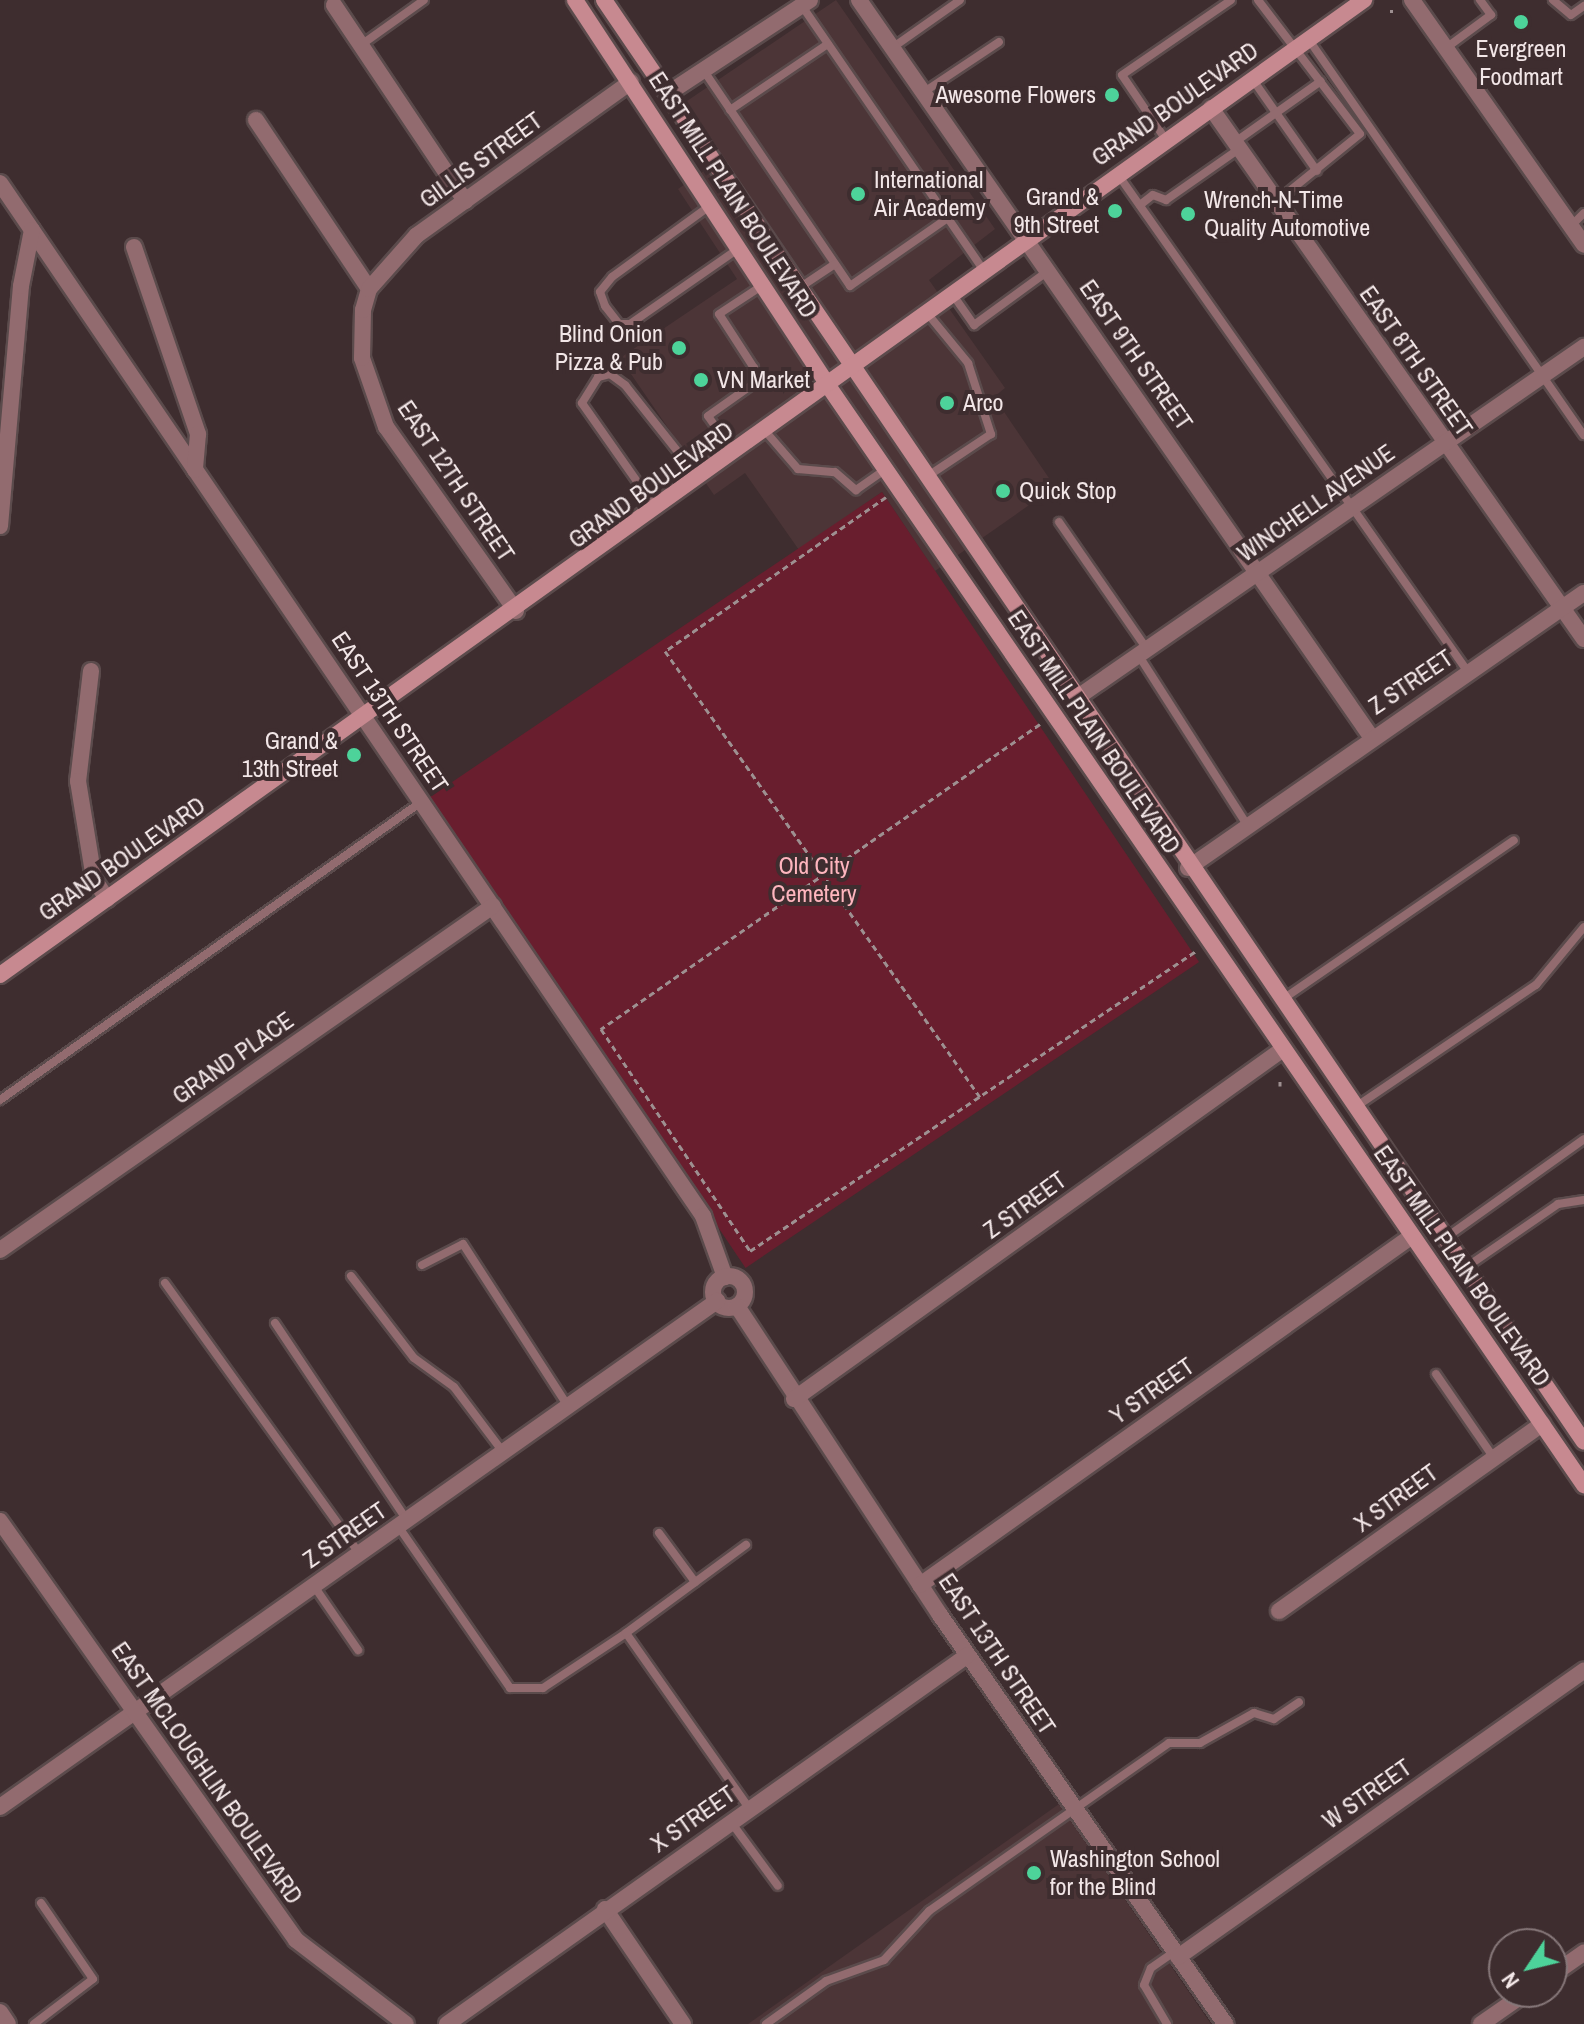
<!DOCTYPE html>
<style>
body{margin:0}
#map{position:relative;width:1584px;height:2024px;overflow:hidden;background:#3e2d2f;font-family:"Archivo Narrow",sans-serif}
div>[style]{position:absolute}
.built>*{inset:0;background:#4c3537}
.green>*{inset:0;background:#691e2e;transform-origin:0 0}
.path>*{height:3px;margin-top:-1.5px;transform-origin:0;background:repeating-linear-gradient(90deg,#9e9091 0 6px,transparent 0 10px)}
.roads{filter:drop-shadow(2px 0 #5b4b4c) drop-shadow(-2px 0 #5b4b4c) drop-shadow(0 2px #5b4b4c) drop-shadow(0 -2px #5b4b4c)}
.service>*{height:8px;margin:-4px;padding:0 4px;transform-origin:4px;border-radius:4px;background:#926b6f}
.minor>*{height:16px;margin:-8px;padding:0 8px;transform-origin:8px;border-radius:8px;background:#926b6f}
.minor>.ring{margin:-8px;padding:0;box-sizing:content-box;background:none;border:16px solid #926b6f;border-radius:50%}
.tertiary>*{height:16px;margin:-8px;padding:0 8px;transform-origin:8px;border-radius:8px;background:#926b6f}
.secondary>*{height:16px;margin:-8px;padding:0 8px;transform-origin:8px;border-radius:8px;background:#c78990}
.dots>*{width:22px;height:22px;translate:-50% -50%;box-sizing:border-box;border:4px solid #3e2d2f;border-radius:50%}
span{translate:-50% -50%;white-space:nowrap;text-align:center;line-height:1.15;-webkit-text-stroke:8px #3e2d2f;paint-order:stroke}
.poi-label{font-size:24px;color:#f2e6e7}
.right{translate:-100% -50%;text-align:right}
.left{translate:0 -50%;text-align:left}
.street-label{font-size:24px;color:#f2e6e7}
.park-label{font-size:24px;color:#feb5be}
.north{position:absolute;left:1488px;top:1928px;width:80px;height:80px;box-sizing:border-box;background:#3e2d2f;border:2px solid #867779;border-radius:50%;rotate:235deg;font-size:22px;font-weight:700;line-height:32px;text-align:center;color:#f2e6e7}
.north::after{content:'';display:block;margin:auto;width:28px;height:36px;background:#4dd39a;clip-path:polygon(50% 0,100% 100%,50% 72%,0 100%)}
</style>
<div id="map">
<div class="built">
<div style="clip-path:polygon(836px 0,995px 229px,929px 280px,1005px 388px,994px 397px,1055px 487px,935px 571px,882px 492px,799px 550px,745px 473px,714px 495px,620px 358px,737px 279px,678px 189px,721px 159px,684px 103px)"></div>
<div style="clip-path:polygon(1059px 1804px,1211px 2024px,748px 2024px)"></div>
</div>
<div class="green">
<div style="left:882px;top:492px;width:567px;height:547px;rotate:56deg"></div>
</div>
<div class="path">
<div style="left:1390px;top:11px;width:3px"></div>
<div style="left:886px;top:497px;width:269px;rotate:145.1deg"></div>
<div style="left:665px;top:651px;width:546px;rotate:54.77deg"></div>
<div style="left:1040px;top:724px;width:535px;rotate:145.21deg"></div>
<div style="left:601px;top:1029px;width:267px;rotate:56.1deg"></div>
<div style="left:750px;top:1251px;width:538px;rotate:-33.93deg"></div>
<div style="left:1280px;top:1081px;width:5px;rotate:90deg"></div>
</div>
<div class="roads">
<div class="service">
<div style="left:1258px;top:0;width:168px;rotate:52.7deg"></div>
<div style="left:1360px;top:134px;width:108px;rotate:141deg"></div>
<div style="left:1553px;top:0;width:23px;rotate:40deg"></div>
<div style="left:1571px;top:15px;width:16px;rotate:-35deg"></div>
<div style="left:802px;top:6px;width:321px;rotate:55.5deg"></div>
<div style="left:1309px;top:40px;width:481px;rotate:55.2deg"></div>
<div style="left:361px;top:45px;width:77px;rotate:-35.5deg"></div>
<div style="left:892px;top:48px;width:83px;rotate:-35.2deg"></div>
<div style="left:1446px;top:48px;width:56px;rotate:-36.3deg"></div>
<div style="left:1491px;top:15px;width:19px;rotate:-126deg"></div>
<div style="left:704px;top:71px;width:260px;rotate:55.8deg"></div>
<div style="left:850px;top:286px;width:119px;rotate:-34.8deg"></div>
<div style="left:1253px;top:80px;width:111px;rotate:54.9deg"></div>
<div style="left:924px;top:92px;width:90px;rotate:-33.7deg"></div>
<div style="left:730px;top:110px;width:118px;rotate:-34deg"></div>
<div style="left:1166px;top:140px;width:78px;rotate:-124.1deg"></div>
<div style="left:1122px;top:75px;width:132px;rotate:-34.5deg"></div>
<div style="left:1235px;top:142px;width:105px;rotate:-35.3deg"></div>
<div style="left:1119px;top:176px;width:606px;rotate:54.87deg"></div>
<div style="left:711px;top:205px;width:122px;rotate:144deg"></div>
<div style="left:612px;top:277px;width:19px;rotate:129deg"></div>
<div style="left:600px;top:292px;width:15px;rotate:70deg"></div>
<div style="left:605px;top:306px;width:23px;rotate:52deg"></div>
<div style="left:619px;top:324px;width:11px"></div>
<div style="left:630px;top:324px;width:131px;rotate:-34.8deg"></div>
<div style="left:1140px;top:205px;width:16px;rotate:-38deg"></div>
<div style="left:1153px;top:195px;width:14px;rotate:21deg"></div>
<div style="left:1166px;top:200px;width:89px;rotate:-34.9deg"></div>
<div style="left:1571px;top:226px;width:18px;rotate:-45deg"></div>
<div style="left:799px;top:288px;width:43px;rotate:-33.7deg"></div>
<div style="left:953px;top:295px;width:37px;rotate:55deg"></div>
<div style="left:974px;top:325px;width:92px;rotate:-36.1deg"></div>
<div style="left:927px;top:313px;width:65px;rotate:50.6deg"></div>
<div style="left:968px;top:363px;width:75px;rotate:72.1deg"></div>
<div style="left:991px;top:434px;width:76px;rotate:146.3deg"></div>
<div style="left:766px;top:432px;width:49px;rotate:49.1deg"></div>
<div style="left:798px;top:469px;width:37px;rotate:5deg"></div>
<div style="left:835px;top:472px;width:28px;rotate:41deg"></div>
<div style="left:856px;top:490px;width:37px;rotate:-35deg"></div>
<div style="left:734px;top:453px;width:45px;rotate:-125.1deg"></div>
<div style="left:708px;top:416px;width:55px;rotate:-35.4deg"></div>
<div style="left:753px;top:384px;width:16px;rotate:-86deg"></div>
<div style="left:754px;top:368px;width:64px;rotate:-122.9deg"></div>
<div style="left:719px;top:314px;width:53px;rotate:-33.4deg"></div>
<div style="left:655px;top:507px;width:127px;rotate:-125.1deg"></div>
<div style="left:582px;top:403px;width:31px;rotate:-58deg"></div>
<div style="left:598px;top:377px;width:12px;rotate:-14deg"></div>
<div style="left:610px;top:374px;width:19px;rotate:36deg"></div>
<div style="left:625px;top:385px;width:116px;rotate:51.6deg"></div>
<div style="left:1059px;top:522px;width:155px;rotate:55.3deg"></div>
<div style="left:1139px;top:656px;width:201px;rotate:57.4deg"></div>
<div style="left:1283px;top:999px;width:280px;rotate:-34.5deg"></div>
<div style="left:0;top:1100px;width:516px;rotate:-35.29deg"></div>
<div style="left:1354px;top:1108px;width:220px;rotate:-34.1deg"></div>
<div style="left:1536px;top:985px;width:75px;rotate:-50.4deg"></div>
<div style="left:1444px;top:1239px;width:172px;rotate:-35.5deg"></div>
<div style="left:422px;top:1265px;width:46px;rotate:-27.1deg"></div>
<div style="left:463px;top:1244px;width:193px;rotate:57.1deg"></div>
<div style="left:1465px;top:1268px;width:113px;rotate:-34.5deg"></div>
<div style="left:1558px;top:1204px;width:26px;rotate:-9deg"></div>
<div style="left:351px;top:1276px;width:103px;rotate:52.5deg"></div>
<div style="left:414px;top:1358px;width:49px;rotate:35.9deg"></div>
<div style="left:454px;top:1387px;width:81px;rotate:53deg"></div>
<div style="left:165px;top:1283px;width:332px;rotate:54.3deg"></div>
<div style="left:275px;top:1323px;width:237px;rotate:56.2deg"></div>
<div style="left:1436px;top:1374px;width:102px;rotate:55.4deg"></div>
<div style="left:398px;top:1526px;width:197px;rotate:55.3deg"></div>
<div style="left:510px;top:1688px;width:33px"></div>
<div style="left:543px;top:1688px;width:100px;rotate:-33.5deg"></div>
<div style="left:626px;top:1633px;width:214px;rotate:54.9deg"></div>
<div style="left:659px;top:1533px;width:61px;rotate:53.7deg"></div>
<div style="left:314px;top:1586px;width:78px;rotate:55.5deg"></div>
<div style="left:626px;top:1633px;width:149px;rotate:-36.3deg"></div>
<div style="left:731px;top:1822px;width:79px;rotate:53.7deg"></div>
<div style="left:34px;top:2024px;width:74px;rotate:-37.3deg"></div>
<div style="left:93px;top:1979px;width:92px;rotate:-124.4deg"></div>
<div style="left:766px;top:2024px;width:74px;rotate:-35.6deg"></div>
<div style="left:826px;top:1981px;width:62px;rotate:-19.9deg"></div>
<div style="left:884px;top:1960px;width:67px;rotate:-47.4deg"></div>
<div style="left:929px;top:1911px;width:293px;rotate:-35deg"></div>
<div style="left:1169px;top:1743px;width:31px"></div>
<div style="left:1200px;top:1743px;width:62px;rotate:-29.1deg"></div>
<div style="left:1254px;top:1713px;width:21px;rotate:17deg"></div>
<div style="left:1274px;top:1719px;width:30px;rotate:-34deg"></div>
<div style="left:1167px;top:2024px;width:45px;rotate:-120.5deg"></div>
<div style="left:1144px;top:1985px;width:18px;rotate:-68deg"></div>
<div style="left:1151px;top:1968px;width:28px;rotate:-35deg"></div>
</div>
<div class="minor">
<div style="left:859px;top:0;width:899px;rotate:55.2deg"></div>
<div style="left:334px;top:5px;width:236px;rotate:56.2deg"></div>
<div style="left:667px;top:94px;width:171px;rotate:-33.3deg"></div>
<div style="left:1211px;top:108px;width:649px;rotate:54.91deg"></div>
<div style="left:256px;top:120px;width:203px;rotate:56.2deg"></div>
<div style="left:0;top:183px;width:1250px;rotate:55.76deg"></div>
<div style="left:703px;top:1216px;width:65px;rotate:70.2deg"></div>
<div style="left:134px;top:247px;width:198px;rotate:71.1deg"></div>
<div style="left:198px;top:434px;width:36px;rotate:95deg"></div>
<div style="left:0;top:526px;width:241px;rotate:-85deg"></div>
<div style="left:21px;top:286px;width:57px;rotate:-78.9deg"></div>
<div style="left:516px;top:611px;width:225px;rotate:-125.2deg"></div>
<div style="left:386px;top:427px;width:73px;rotate:-109.2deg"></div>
<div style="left:362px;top:358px;width:48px;rotate:-88.8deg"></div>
<div style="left:363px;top:310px;width:22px;rotate:-74deg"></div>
<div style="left:369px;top:289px;width:72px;rotate:-48.4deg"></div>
<div style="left:417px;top:235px;width:263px;rotate:-35.6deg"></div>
<div style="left:91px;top:671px;width:111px;rotate:96.7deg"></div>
<div style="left:78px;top:781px;width:99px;rotate:80.7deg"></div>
<div style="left:94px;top:879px;width:24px;rotate:57deg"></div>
<div style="left:1075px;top:699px;width:619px;rotate:-34.67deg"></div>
<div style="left:1188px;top:868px;width:482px;rotate:-34.8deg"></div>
<div style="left:0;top:1250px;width:601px;rotate:-34.91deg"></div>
<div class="ring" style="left:713px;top:1276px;width:16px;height:16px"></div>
<div style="left:737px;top:1306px;width:370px;rotate:56.7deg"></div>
<div style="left:940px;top:1615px;width:499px;rotate:55.1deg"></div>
<div style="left:794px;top:1399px;width:601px;rotate:-35.59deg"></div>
<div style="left:920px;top:1585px;width:603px;rotate:-35.35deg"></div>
<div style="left:1279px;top:1611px;width:323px;rotate:-35.4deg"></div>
<div style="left:0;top:1807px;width:878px;rotate:-35.21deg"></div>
<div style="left:605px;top:1909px;width:139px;rotate:55.9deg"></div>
<div style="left:1178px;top:1957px;width:497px;rotate:-35.2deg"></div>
<div style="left:1552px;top:1975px;width:39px;rotate:-35deg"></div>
<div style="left:447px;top:2024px;width:638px;rotate:-35.31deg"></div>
<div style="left:1481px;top:2024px;width:56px;rotate:-34.8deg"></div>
</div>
<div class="tertiary">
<div style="left:1412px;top:0;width:299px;rotate:54.9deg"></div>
<div style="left:0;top:1521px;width:513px;rotate:54.76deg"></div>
<div style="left:296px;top:1940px;width:138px;rotate:37.4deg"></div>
<div style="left:0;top:2012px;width:14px;rotate:56deg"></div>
</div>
<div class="secondary">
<div style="left:575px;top:0;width:463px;rotate:56.7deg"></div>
<div style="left:829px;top:387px;width:1333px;rotate:55.49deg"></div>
<div style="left:604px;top:0;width:1743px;rotate:55.8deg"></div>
<div style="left:0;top:975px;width:1677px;rotate:-35.56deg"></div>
</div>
</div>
<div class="dots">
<div style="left:1521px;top:22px;background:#4dd39a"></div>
<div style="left:1112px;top:95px;background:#4dd39a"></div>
<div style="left:858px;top:194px;background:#4dd39a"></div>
<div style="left:1115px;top:211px;background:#4dd39a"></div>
<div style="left:1188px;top:214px;background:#4dd39a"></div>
<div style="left:679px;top:348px;background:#4dd39a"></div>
<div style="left:701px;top:380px;background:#4dd39a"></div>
<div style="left:947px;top:403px;background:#4dd39a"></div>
<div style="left:1003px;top:491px;background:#4dd39a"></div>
<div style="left:354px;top:755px;background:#4dd39a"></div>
<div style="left:1034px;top:1873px;background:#4dd39a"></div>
</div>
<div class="poi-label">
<span style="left:1521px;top:63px">Evergreen<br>Foodmart</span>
<span class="right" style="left:1096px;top:95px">Awesome Flowers</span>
<span class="left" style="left:874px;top:194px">International<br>Air Academy</span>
<span class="right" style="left:1099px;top:211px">Grand &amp;<br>9th Street</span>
<span class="left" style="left:1204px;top:214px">Wrench-N-Time<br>Quality Automotive</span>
<span class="right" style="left:663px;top:348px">Blind Onion<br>Pizza &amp; Pub</span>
<span class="left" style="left:717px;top:380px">VN Market</span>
<span class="left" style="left:963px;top:403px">Arco</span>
<span class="left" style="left:1019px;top:491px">Quick Stop</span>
<span class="right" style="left:338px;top:755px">Grand &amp;<br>13th Street</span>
<span class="left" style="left:1050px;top:1873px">Washington School<br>for the Blind</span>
</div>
<div class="street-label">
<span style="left:1175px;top:104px;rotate:-35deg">GRAND BOULEVARD</span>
<span style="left:481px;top:160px;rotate:-36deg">GILLIS STREET</span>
<span style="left:733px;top:195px;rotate:57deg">EAST MILL PLAIN BOULEVARD</span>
<span style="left:1136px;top:355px;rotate:55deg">EAST 9TH STREET</span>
<span style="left:1416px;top:361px;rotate:55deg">EAST 8TH STREET</span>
<span style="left:456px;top:481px;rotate:56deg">EAST 12TH STREET</span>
<span style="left:651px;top:485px;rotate:-36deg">GRAND BOULEVARD</span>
<span style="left:1316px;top:503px;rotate:-35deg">WINCHELL AVENUE</span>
<span style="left:1411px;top:682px;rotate:-34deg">Z STREET</span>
<span style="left:390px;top:712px;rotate:56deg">EAST 13TH STREET</span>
<span style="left:1094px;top:732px;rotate:56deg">EAST MILL PLAIN BOULEVARD</span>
<span style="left:122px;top:859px;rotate:-35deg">GRAND BOULEVARD</span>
<span style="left:233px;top:1058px;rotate:-35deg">GRAND PLACE</span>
<span style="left:1025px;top:1205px;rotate:-36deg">Z STREET</span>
<span style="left:1462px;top:1266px;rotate:55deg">EAST MILL PLAIN BOULEVARD</span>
<span style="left:1152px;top:1391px;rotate:-35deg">Y STREET</span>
<span style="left:1396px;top:1498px;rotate:-36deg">X STREET</span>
<span style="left:345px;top:1535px;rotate:-35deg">Z STREET</span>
<span style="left:997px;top:1654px;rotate:56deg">EAST 13TH STREET</span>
<span style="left:207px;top:1773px;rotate:55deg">EAST MCLOUGHLIN BOULEVARD</span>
<span style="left:1367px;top:1794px;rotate:-35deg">W STREET</span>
<span style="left:693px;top:1819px;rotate:-35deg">X STREET</span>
</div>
<div class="park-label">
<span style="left:814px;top:880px">Old City<br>Cemetery</span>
</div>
<div class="north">N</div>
</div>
